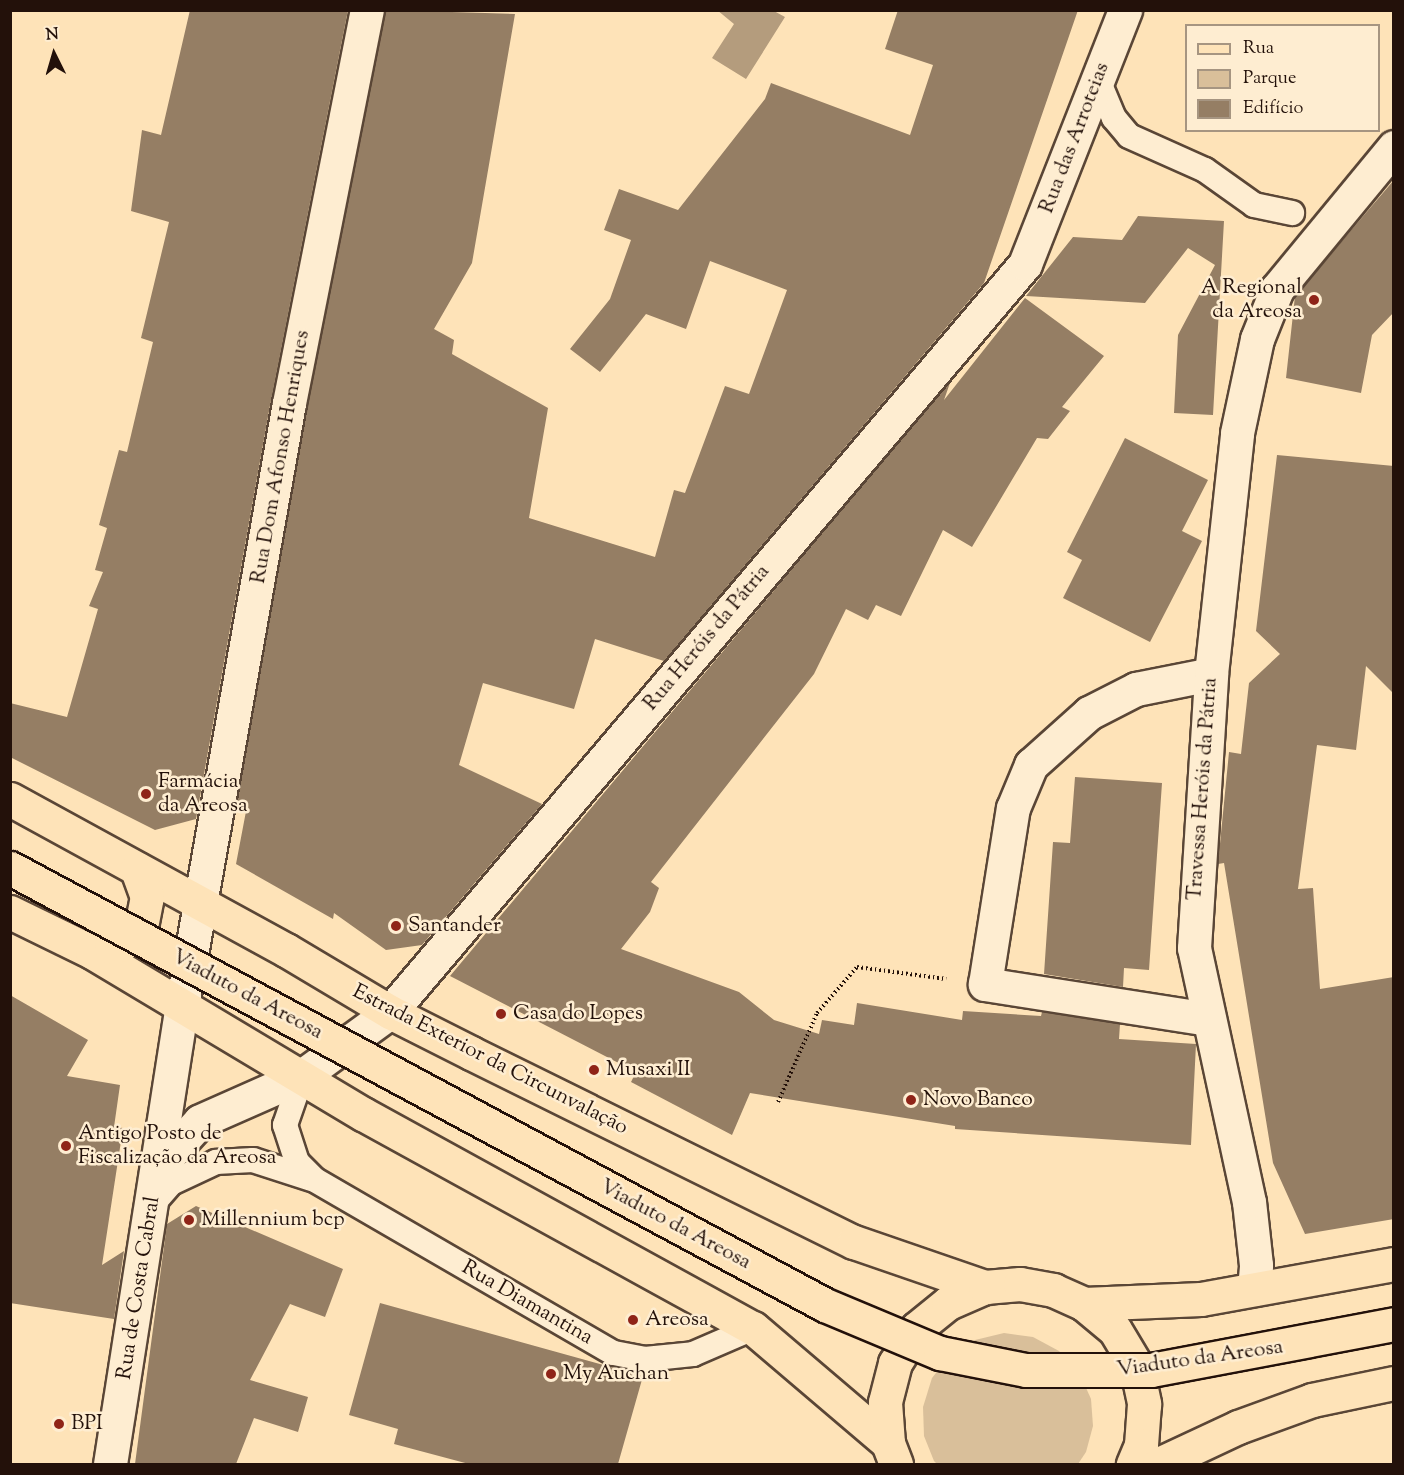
<!DOCTYPE html>
<meta charset="utf-8">
<style>
body{margin:0}
#map{position:relative;width:1404px;height:1475px;overflow:hidden;background:#fee3b8;font-family:"Sorts Mill Goudy",serif}
div>[style]{position:absolute}
.green>*{inset:0;background:#d9bf9a}
.water>*{inset:0;background:#b49c7d}
.building>*{inset:0;background:#957e64}
.path>*{height:4px;margin-top:-2px;transform-origin:0;background:repeating-linear-gradient(90deg,#23110a 0 1.5px,transparent 0 4.5px)}
.roads{filter:drop-shadow(2px 0 #5a4636) drop-shadow(-2px 0 #5a4636) drop-shadow(0 2px #5a4636) drop-shadow(0 -2px #5a4636)}
.lane>*{height:24px;margin:-12px;padding:0 12px;transform-origin:12px;border-radius:12px;background:#feedd1}
.street>*{height:33px;margin:-16.5px;padding:0 16.5px;transform-origin:16.5px;border-radius:16.5px;background:#feedd1}
.secondary>*{height:33px;margin:-16.5px;padding:0 16.5px;transform-origin:16.5px;border-radius:16.5px;background:#feedd1}
.primary>*{height:33px;margin:-16.5px;padding:0 16.5px;transform-origin:16.5px;border-radius:16.5px;background:#fee3b8}
.bridges{filter:drop-shadow(2px 0 #23110a) drop-shadow(-2px 0 #23110a) drop-shadow(0 2px #23110a) drop-shadow(0 -2px #23110a)}
.primary-bridge>*{height:33px;margin:-16.5px;padding:0 16.5px;transform-origin:16.5px;border-radius:16.5px;background:#fee3b8}
.dots>*{width:16px;height:16px;translate:-50% -50%;box-sizing:border-box;border:3px solid #feedd1;border-radius:50%}
span{translate:-50% -50%;white-space:nowrap;text-align:center;line-height:1.15;-webkit-text-stroke:5px #feedd1;paint-order:stroke}
.street-label{font-size:21px;color:#23110a}
.poi-label{font-size:21px;color:#23110a}
.right{translate:-100% -50%;text-align:right}
.left{translate:0 -50%;text-align:left}
.frame{position:absolute;inset:0;border:12px solid #23110a;pointer-events:none}
.legend{position:absolute;left:1185px;top:24px;width:195px;height:108px;box-sizing:border-box;background:#feedd1;border:2px solid #a69581;margin:0;padding:8px 10px;list-style:none;font-size:18px;color:#23110a}
.legend li{display:flex;align-items:center;gap:12px;height:30px}
.legend b{width:30px;border:2px solid #a69581}
.north{position:absolute;left:24px;top:24px;width:60px;height:60px;-webkit-text-stroke:4px #feedd1;paint-order:stroke;rotate:355deg;font-size:16px;font-weight:700;line-height:24px;text-align:center;color:#23110a}
.north::after{content:'';display:block;margin:auto;width:21px;height:27px;background:#23110a;clip-path:polygon(50% 0,100% 100%,50% 72%,0 100%)}
</style>
<div id="map">
<div class="green">
<div style="clip-path:polygon(1004px 1333px,1033px 1337px,1059px 1351px,1079px 1372px,1091px 1399px,1093px 1426px,1086px 1452px,1078px 1464px,937px 1464px,934px 1461px,924px 1436px,923px 1407px,932px 1378px,950px 1355px,975px 1340px)"></div>
</div>
<div class="water">
<div style="clip-path:polygon(717px 10px,774px 11px,785px 17px,746px 79px,712px 58px,734px 24px)"></div>
</div>
<div class="building">
<div style="clip-path:polygon(190px 10px,348px 10px,271px 400px,196px 819px,155px 830px,10px 757px,10px 703px,67px 717px,98px 609px,89px 606px,103px 572px,95px 570px,107px 528px,99px 525px,119px 450px,127px 452px,153px 342px,141px 338px,169px 222px,131px 211px,142px 130px,161px 135px)"></div>
<div style="clip-path:polygon(385px 10px,515px 14px,472px 263px,434px 329px,454px 340px,452px 354px,548px 408px,529px 518px,655px 557px,674px 490px,685px 493px,725px 386px,749px 394px,787px 290px,710px 261px,686px 329px,646px 314px,600px 372px,570px 349px,610px 299px,631px 240px,604px 230px,619px 189px,678px 210px,765px 99px,771px 83px,910px 135px,933px 65px,885px 49px,898px 10px,1078px 10px,984px 283px,664px 661px,595px 639px,574px 709px,483px 683px,459px 765px,542px 804px,422px 945px,386px 950px,334px 913px,333px 919px,236px 864px,247px 806px,236px 809px,307px 406px)"></div>
<div style="clip-path:polygon(1394px 180px,1394px 312px,1372px 335px,1361px 393px,1286px 378px,1295px 296px)"></div>
<div style="clip-path:polygon(1138px 216px,1224px 221px,1213px 415px,1174px 413px,1178px 335px,1215px 265px,1188px 248px,1145px 303px,1026px 296px,1073px 237px,1122px 240px)"></div>
<div style="clip-path:polygon(1025px 298px,1104px 356px,1062px 407px,1070px 411px,1048px 439px,1037px 438px,972px 547px,943px 530px,901px 616px,876px 605px,868px 620px,846px 609px,814px 674px,651px 882px,659px 888px,650px 912px,621px 949px,739px 992px,774px 1020px,819px 1034px,822px 1020px,854px 1025px,857px 1003px,962px 1020px,963px 1011px,1041px 1016px,1042px 1012px,1120px 1024px,1119px 1039px,1196px 1044px,1191px 1145px,955px 1129px,955px 1126px,750px 1093px,732px 1135px,631px 1082px,636px 1072px,450px 976px,951px 380px,944px 400px)"></div>
<div style="clip-path:polygon(1125px 438px,1208px 480px,1182px 531px,1202px 541px,1150px 642px,1063px 598px,1082px 560px,1067px 552px)"></div>
<div style="clip-path:polygon(1277px 455px,1394px 466px,1394px 694px,1366px 666px,1356px 750px,1317px 745px,1298px 889px,1313px 888px,1320px 989px,1394px 977px,1394px 1219px,1305px 1234px,1273px 1163px,1224px 863px,1218px 864px,1229px 752px,1241px 754px,1249px 683px,1280px 654px,1256px 631px)"></div>
<div style="clip-path:polygon(1075px 777px,1162px 783px,1149px 970px,1124px 968px,1123px 987px,1044px 974px,1053px 842px,1070px 843px)"></div>
<div style="clip-path:polygon(10px 995px,88px 1040px,67px 1076px,120px 1085px,114px 1127px,123px 1128px,102px 1265px,124px 1251px,114px 1319px,10px 1303px)"></div>
<div style="clip-path:polygon(196px 1206px,343px 1269px,325px 1317px,290px 1304px,250px 1380px,308px 1397px,298px 1432px,254px 1418px,236px 1464px,135px 1464px,167px 1224px)"></div>
<div style="clip-path:polygon(380px 1303px,643px 1376px,618px 1464px,469px 1464px,394px 1444px,398px 1429px,349px 1415px)"></div>
</div>
<div class="path">
<div style="left:778px;top:1102px;width:97px;rotate:-66.3deg"></div>
<div style="left:817px;top:1013px;width:61px;rotate:-49deg"></div>
<div style="left:857px;top:967px;width:90px;rotate:7.7deg"></div>
</div>
<div class="roads">
<div class="lane">
<div style="left:1098px;top:80px;width:41px;rotate:67.2deg"></div>
<div style="left:1114px;top:118px;width:23px;rotate:50deg"></div>
<div style="left:1129px;top:136px;width:83px;rotate:24.1deg"></div>
<div style="left:1205px;top:170px;width:60px;rotate:35.5deg"></div>
<div style="left:1254px;top:205px;width:39px;rotate:12deg"></div>
<div style="left:302px;top:1076px;width:52px;rotate:109.1deg"></div>
<div style="left:285px;top:1125px;width:39px;rotate:72deg"></div>
<div style="left:297px;top:1162px;width:25px;rotate:45deg"></div>
<div style="left:315px;top:1180px;width:345px;rotate:30.1deg"></div>
<div style="left:614px;top:1353px;width:32px;rotate:11deg"></div>
<div style="left:645px;top:1359px;width:48px;rotate:-5.9deg"></div>
<div style="left:693px;top:1354px;width:65px;rotate:-23.4deg"></div>
<div style="left:152px;top:1205px;width:29px;rotate:-49deg"></div>
<div style="left:171px;top:1183px;width:50px;rotate:-25deg"></div>
<div style="left:216px;top:1162px;width:37px;rotate:-3deg"></div>
<div style="left:253px;top:1160px;width:61px;rotate:18.1deg"></div>
</div>
<div class="street">
<div style="left:390px;top:1012px;width:981px;rotate:-49.67deg"></div>
<div style="left:1025px;top:264px;width:273px;rotate:-68.5deg"></div>
<div style="left:1208px;top:1019px;width:226px;rotate:-171.1deg"></div>
<div style="left:985px;top:984px;width:178px;rotate:-81deg"></div>
<div style="left:1013px;top:808px;width:47px;rotate:-67.3deg"></div>
<div style="left:1031px;top:765px;width:78px;rotate:-41.9deg"></div>
<div style="left:1089px;top:713px;width:53px;rotate:-27.1deg"></div>
<div style="left:1136px;top:689px;width:76px;rotate:-11.3deg"></div>
<div style="left:1254px;top:1289px;width:24px;rotate:-85deg"></div>
<div style="left:1256px;top:1265px;width:63px;rotate:-96.3deg"></div>
<div style="left:1249px;top:1202px;width:260px;rotate:-102.2deg"></div>
<div style="left:1194px;top:948px;width:275px;rotate:-86.4deg"></div>
<div style="left:1211px;top:674px;width:242px;rotate:-83.8deg"></div>
<div style="left:1237px;top:433px;width:96px;rotate:-78deg"></div>
<div style="left:1257px;top:339px;width:54px;rotate:-68.2deg"></div>
<div style="left:1277px;top:289px;width:184px;rotate:-50.5deg"></div>
</div>
<div class="secondary">
<div style="left:160px;top:1165px;width:59px;rotate:-47.7deg"></div>
<div style="left:200px;top:1121px;width:111px;rotate:-23.8deg"></div>
<div style="left:302px;top:1076px;width:109px;rotate:-36deg"></div>
<div style="left:110px;top:1464px;width:465px;rotate:-81.1deg"></div>
<div style="left:182px;top:1005px;width:611px;rotate:-79.92deg"></div>
<div style="left:289px;top:403px;width:401px;rotate:-78.8deg"></div>
</div>
<div class="primary">
<div style="left:10px;top:799px;width:315px;rotate:28.7deg"></div>
<div style="left:286px;top:950px;width:121px;rotate:30.8deg"></div>
<div style="left:390px;top:1012px;width:91px;rotate:26.8deg"></div>
<div style="left:471px;top:1053px;width:427px;rotate:26.3deg"></div>
<div style="left:854px;top:1242px;width:139px;rotate:19deg"></div>
<div style="left:10px;top:912px;width:91px;rotate:26deg"></div>
<div style="left:92px;top:952px;width:316px;rotate:30.9deg"></div>
<div style="left:363px;top:1114px;width:445px;rotate:28.8deg"></div>
<div style="left:753px;top:1328px;width:177px;rotate:40.4deg"></div>
<div style="left:111px;top:947px;width:10px;rotate:-11deg"></div>
<div style="left:121px;top:945px;width:27px;rotate:-42deg"></div>
<div style="left:141px;top:927px;width:31px;rotate:-79deg"></div>
<div style="left:147px;top:897px;width:30px;rotate:-110deg"></div>
<div style="left:1084px;top:1304px;width:117px;rotate:-2.4deg"></div>
<div style="left:1201px;top:1299px;width:196px;rotate:-10.3deg"></div>
<div style="left:896px;top:1464px;width:22px;rotate:-111deg"></div>
<div style="left:888px;top:1443px;width:41px;rotate:-94.2deg"></div>
<div style="left:885px;top:1402px;width:40px;rotate:-75.6deg"></div>
<div style="left:895px;top:1363px;width:41px;rotate:-57.8deg"></div>
<div style="left:917px;top:1328px;width:40px;rotate:-39deg"></div>
<div style="left:948px;top:1303px;width:40px;rotate:-23.4deg"></div>
<div style="left:985px;top:1287px;width:35px;rotate:-5deg"></div>
<div style="left:1020px;top:1284px;width:34px;rotate:10deg"></div>
<div style="left:1053px;top:1290px;width:34px;rotate:24deg"></div>
<div style="left:1084px;top:1304px;width:40px;rotate:40deg"></div>
<div style="left:1115px;top:1330px;width:41px;rotate:59deg"></div>
<div style="left:1136px;top:1365px;width:40px;rotate:78deg"></div>
<div style="left:1144px;top:1404px;width:41px;rotate:94.2deg"></div>
<div style="left:1141px;top:1445px;width:21px;rotate:113deg"></div>
<div style="left:1159px;top:1464px;width:87px;rotate:-25.1deg"></div>
<div style="left:1238px;top:1427px;width:79px;rotate:-20deg"></div>
<div style="left:1312px;top:1400px;width:84px;rotate:-11.7deg"></div>
</div>
</div>
<div class="bridges">
<div class="primary-bridge">
<div style="left:10px;top:868px;width:925px;rotate:28.2deg"></div>
<div style="left:825px;top:1305px;width:125px;rotate:22.7deg"></div>
<div style="left:940px;top:1353px;width:88px;rotate:11.2deg"></div>
<div style="left:1026px;top:1370px;width:125px"></div>
<div style="left:1151px;top:1370px;width:247px;rotate:-10.7deg"></div>
</div>
</div>
<div class="dots">
<div style="left:1314px;top:300px;background:#8f2418"></div>
<div style="left:146px;top:794px;background:#8f2418"></div>
<div style="left:396px;top:926px;background:#8f2418"></div>
<div style="left:501px;top:1014px;background:#8f2418"></div>
<div style="left:594px;top:1070px;background:#8f2418"></div>
<div style="left:911px;top:1100px;background:#8f2418"></div>
<div style="left:66px;top:1146px;background:#8f2418"></div>
<div style="left:189px;top:1220px;background:#8f2418"></div>
<div style="left:633px;top:1320px;background:#8f2418"></div>
<div style="left:551px;top:1374px;background:#8f2418"></div>
<div style="left:59px;top:1424px;background:#8f2418"></div>
</div>
<div class="street-label">
<span style="left:1075px;top:138px;rotate:-69deg">Rua das Arroteias</span>
<span style="left:281px;top:457px;rotate:-80deg">Rua Dom Afonso Henriques</span>
<span style="left:707px;top:638px;rotate:-50deg">Rua Heróis da Pátria</span>
<span style="left:1203px;top:789px;rotate:-86deg">Travessa Heróis da Pátria</span>
<span style="left:247px;top:995px;rotate:28deg">Viaduto da Areosa</span>
<span style="left:490px;top:1060px;rotate:27deg">Estrada Exterior da Circunvalação</span>
<span style="left:675px;top:1225px;rotate:28deg">Viaduto da Areosa</span>
<span style="left:139px;top:1288px;rotate:-81deg">Rua de Costa Cabral</span>
<span style="left:527px;top:1303px;rotate:30deg">Rua Diamantina</span>
<span style="left:1200px;top:1359px;rotate:-8deg">Viaduto da Areosa</span>
</div>
<div class="poi-label">
<span class="right" style="left:1302px;top:300px">A Regional<br>da Areosa</span>
<span class="left" style="left:158px;top:794px">Farmácia<br>da Areosa</span>
<span class="left" style="left:408px;top:926px">Santander</span>
<span class="left" style="left:513px;top:1014px">Casa do Lopes</span>
<span class="left" style="left:606px;top:1070px">Musaxi II</span>
<span class="left" style="left:923px;top:1100px">Novo Banco</span>
<span class="left" style="left:78px;top:1146px">Antigo Posto de<br>Fiscalização da Areosa</span>
<span class="left" style="left:201px;top:1220px">Millennium bcp</span>
<span class="left" style="left:645px;top:1320px">Areosa</span>
<span class="left" style="left:563px;top:1374px">My Auchan</span>
<span class="left" style="left:71px;top:1424px">BPI</span>
</div>
<div class="frame"></div>
<ul class="legend">
<li><b style="height:8px;background:#fee3b8"></b>Rua</li>
<li><b style="height:16px;background:#d9bf9a"></b>Parque</li>
<li><b style="height:16px;background:#957e64"></b>Edifício</li>
</ul>
<div class="north">N</div>
</div>
